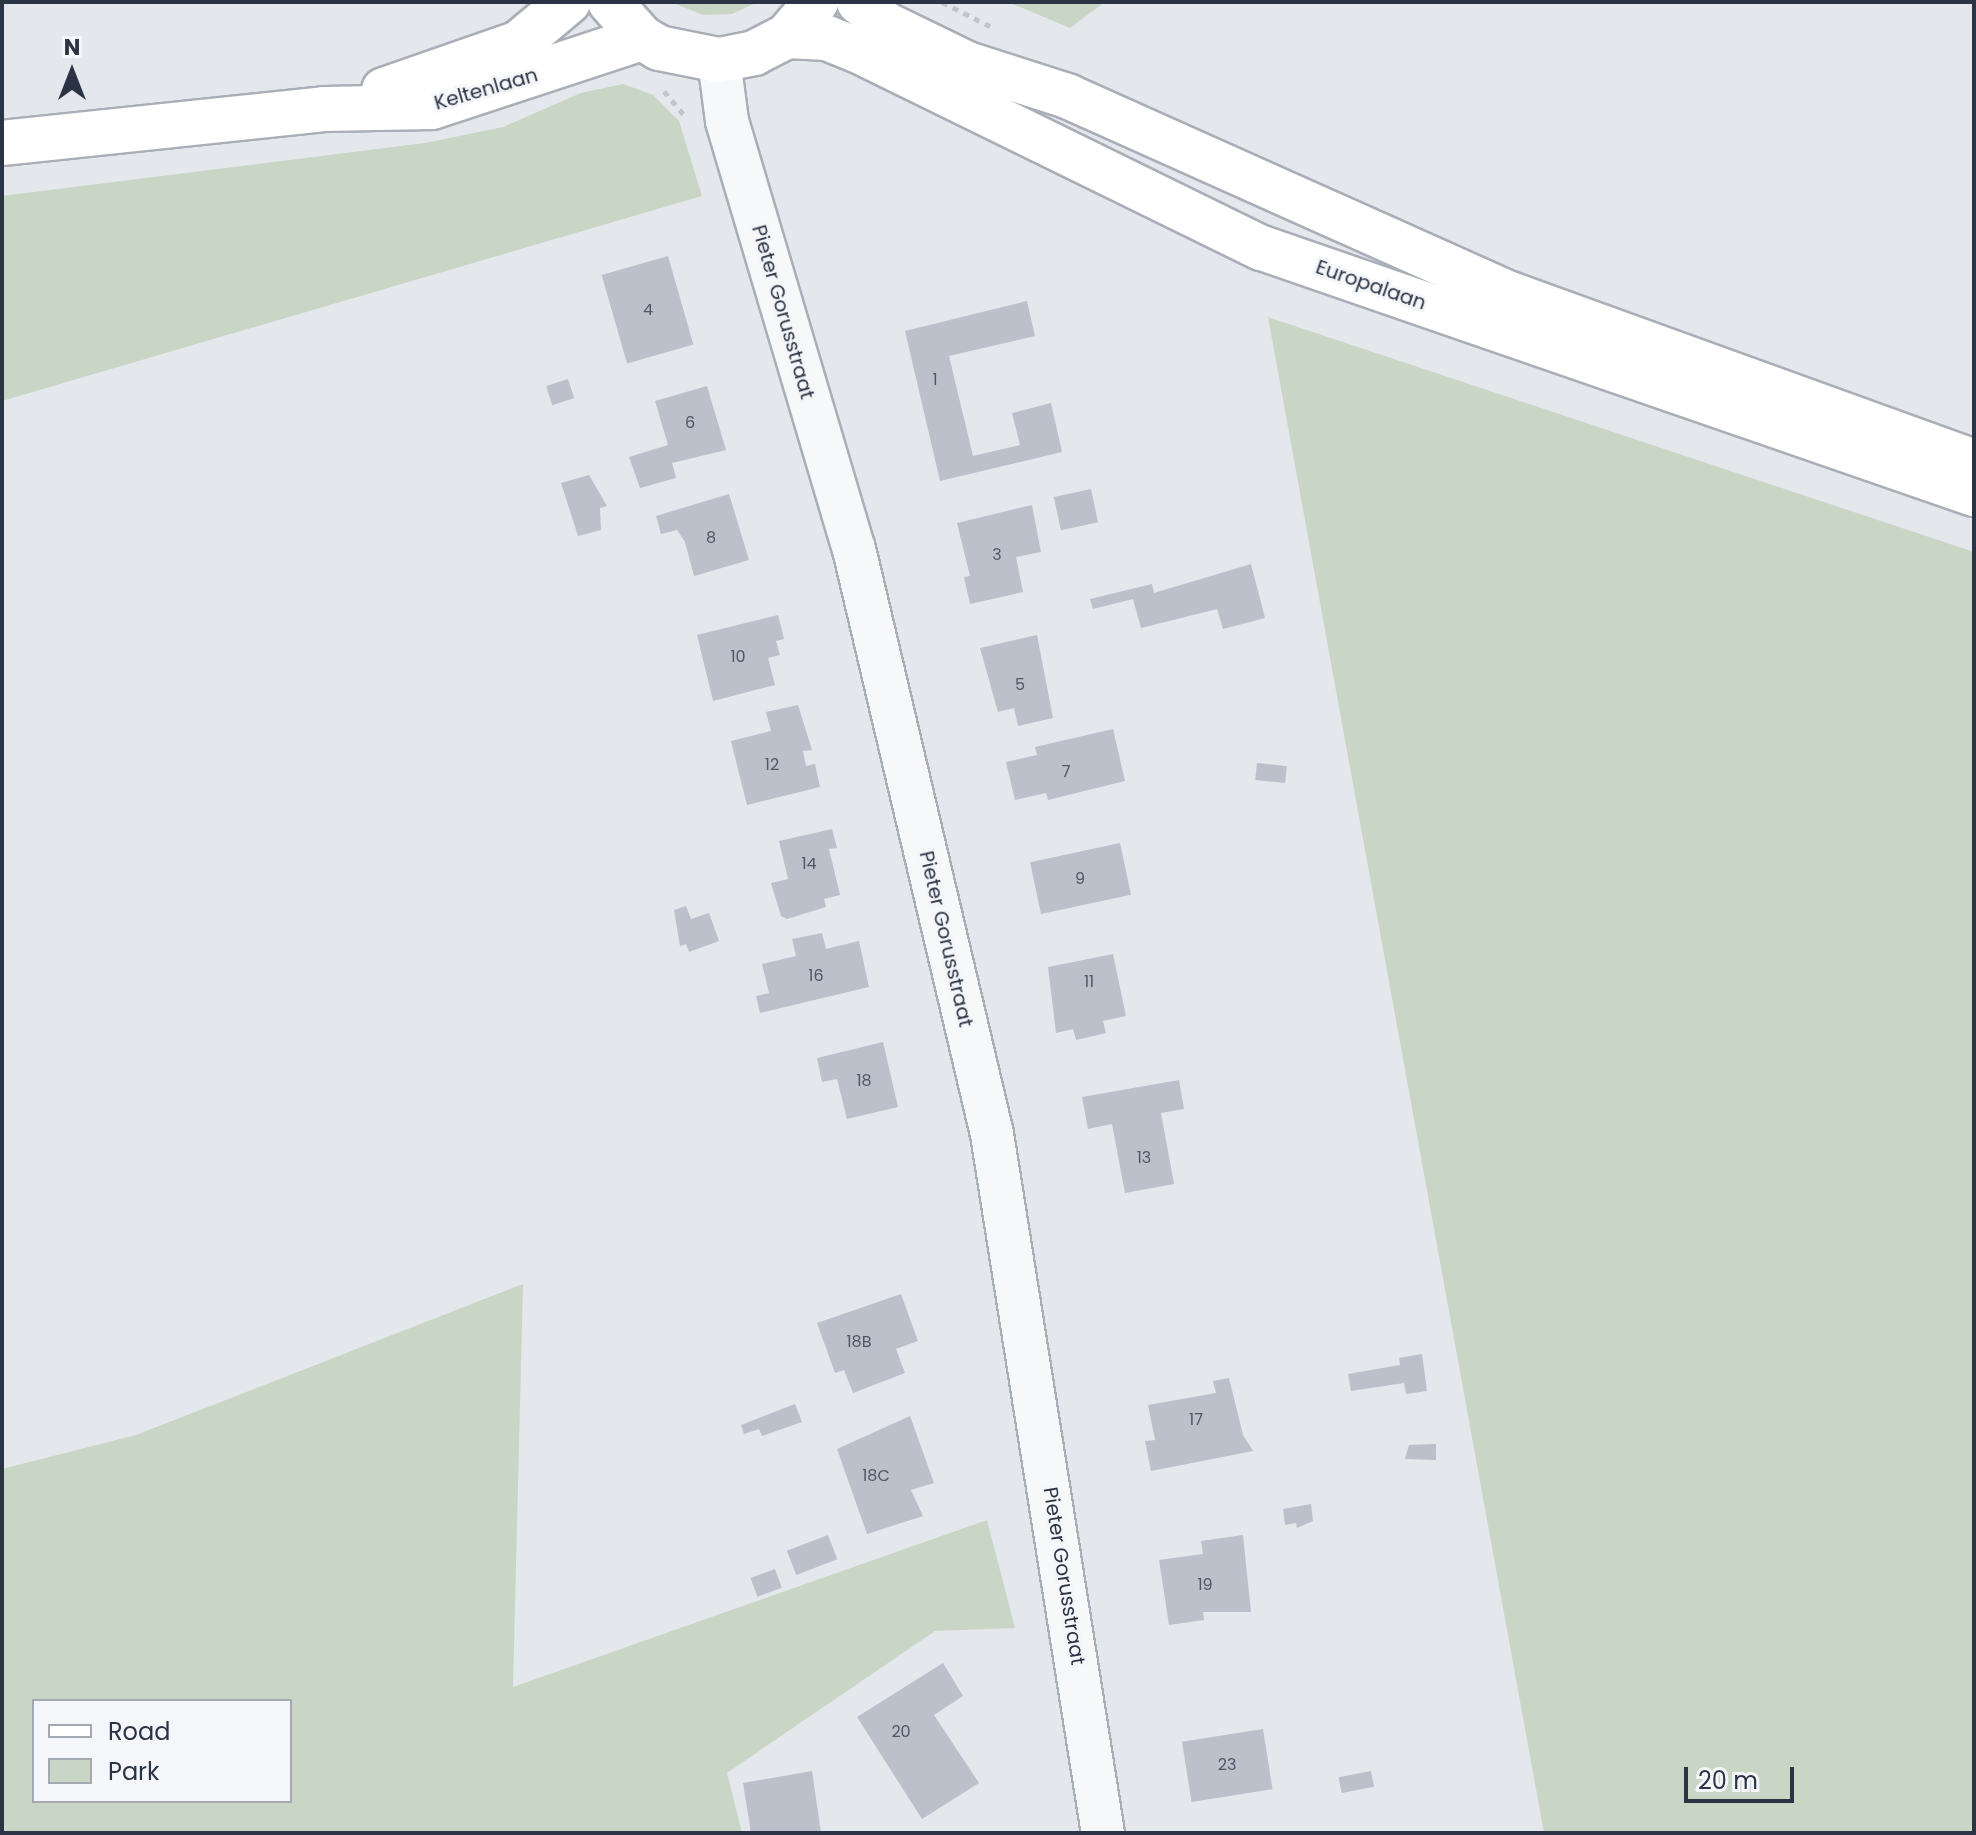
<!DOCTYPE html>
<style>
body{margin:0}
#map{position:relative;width:1976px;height:1835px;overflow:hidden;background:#e4e7ec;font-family:Poppins,sans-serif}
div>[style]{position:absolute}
.green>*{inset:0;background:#c9d6c5}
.building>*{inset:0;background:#bbc0ca;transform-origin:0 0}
.path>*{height:5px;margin-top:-2.5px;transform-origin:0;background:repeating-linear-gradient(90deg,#c2c5cb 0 6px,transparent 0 12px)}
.roads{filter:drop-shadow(2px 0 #a9aeb7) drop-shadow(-2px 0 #a9aeb7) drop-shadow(0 2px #a9aeb7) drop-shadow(0 -2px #a9aeb7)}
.minor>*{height:42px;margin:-21px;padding:0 21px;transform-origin:21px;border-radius:21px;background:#f7f8fa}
.major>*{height:44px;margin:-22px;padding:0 22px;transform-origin:22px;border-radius:22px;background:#fff}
span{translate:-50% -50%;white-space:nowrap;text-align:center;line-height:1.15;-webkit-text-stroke:6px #f4f6f9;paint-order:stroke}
.number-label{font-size:16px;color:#4f5766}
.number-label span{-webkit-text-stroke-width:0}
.street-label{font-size:20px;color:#2b3445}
.frame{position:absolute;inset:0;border:4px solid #2b3445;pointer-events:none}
.legend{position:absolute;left:32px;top:1699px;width:260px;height:104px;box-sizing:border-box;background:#f4f6f9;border:2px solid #a4a8b1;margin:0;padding:10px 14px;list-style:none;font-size:24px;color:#2b3445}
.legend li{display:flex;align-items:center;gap:16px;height:40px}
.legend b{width:40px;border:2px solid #a4a8b1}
.north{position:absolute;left:32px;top:32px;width:80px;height:80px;-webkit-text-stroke:6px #f4f6f9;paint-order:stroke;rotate:0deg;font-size:22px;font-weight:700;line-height:32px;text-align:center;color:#2b3445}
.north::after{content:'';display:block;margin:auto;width:28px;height:36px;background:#2b3445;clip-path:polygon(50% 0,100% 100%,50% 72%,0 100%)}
.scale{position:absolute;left:1684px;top:1767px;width:110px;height:36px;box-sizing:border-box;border:4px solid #2b3445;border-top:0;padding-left:10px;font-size:24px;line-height:28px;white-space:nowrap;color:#2b3445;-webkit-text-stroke:6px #f4f6f9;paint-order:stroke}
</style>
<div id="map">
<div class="green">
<div style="clip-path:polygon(671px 2px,758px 2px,732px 14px,703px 15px)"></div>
<div style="clip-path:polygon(1008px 2px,1105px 2px,1070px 28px)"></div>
<div style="clip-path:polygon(623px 84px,653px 95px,679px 121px,702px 196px,2px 401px,2px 196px,425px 143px,503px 127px,581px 93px)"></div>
<div style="clip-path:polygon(1268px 317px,1974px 552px,1974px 1833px,1544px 1833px)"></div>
<div style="clip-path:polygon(evenodd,523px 1284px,513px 1687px,987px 1520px,1015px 1628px,935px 1631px,727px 1773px,742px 1833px,2px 1833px,2px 1469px,136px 1435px,523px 1284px,290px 1701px,290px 1801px,34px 1801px,34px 1701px,290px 1701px)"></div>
</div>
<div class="building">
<div style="left:668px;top:256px;width:92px;height:69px;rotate:74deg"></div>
<div style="clip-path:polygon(1027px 301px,1035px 336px,949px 356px,973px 456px,1020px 445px,1012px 413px,1051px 403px,1062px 452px,940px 481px,905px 331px)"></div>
<div style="left:568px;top:379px;width:20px;height:23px;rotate:72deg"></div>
<div style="clip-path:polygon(707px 386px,726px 450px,672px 463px,676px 478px,640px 488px,629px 457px,668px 445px,655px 401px)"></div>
<div style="clip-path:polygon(589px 475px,607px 506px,600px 508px,601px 530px,578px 536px,561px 483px)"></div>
<div style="left:1091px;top:489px;width:34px;height:38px;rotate:78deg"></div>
<div style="clip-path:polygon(729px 494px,749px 560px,694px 576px,685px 542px,677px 530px,661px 534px,656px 516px)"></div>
<div style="clip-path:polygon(1032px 505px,1041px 552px,1016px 557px,1023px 592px,970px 604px,964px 577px,970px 576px,957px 523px)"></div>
<div style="clip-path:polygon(1251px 564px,1265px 618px,1223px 629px,1217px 609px,1141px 628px,1133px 599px,1093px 609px,1090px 599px,1152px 584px,1154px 593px)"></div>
<div style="clip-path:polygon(778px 615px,784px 639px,776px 641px,780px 655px,768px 658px,775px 685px,713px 701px,697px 635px)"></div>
<div style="clip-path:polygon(1037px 635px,1053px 718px,1018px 726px,1014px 708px,998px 712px,980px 648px)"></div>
<div style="clip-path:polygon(798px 705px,812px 750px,803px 751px,806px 766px,815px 764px,820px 787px,747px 805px,731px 741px,771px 731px,766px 712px)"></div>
<div style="clip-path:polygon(1113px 729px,1125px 781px,1048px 800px,1046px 793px,1015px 800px,1006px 762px,1037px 755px,1035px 747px)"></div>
<div style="left:1257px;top:763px;width:30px;height:17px;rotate:6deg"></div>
<div style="clip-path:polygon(832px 829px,837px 848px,829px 849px,840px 895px,824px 899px,826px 907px,787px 919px,781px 916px,771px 883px,788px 879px,779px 841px)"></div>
<div style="left:1120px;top:843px;width:53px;height:92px;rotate:78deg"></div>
<div style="clip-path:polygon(686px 906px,691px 919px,709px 913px,719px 941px,689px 952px,686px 944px,680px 946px,674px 910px)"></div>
<div style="clip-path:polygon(822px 933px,826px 949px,859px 941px,869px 987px,760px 1013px,756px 996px,769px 993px,762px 964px,796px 956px,792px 939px)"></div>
<div style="clip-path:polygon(1113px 954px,1126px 1016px,1103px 1021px,1106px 1033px,1076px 1040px,1073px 1029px,1056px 1033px,1048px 967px)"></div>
<div style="clip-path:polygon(883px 1042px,898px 1107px,847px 1119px,837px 1079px,822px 1082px,817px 1058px)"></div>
<div style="clip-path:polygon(1179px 1080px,1184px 1109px,1161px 1113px,1174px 1184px,1125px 1193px,1112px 1124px,1088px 1129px,1082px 1097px)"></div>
<div style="clip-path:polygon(901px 1294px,918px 1341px,896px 1349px,905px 1373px,853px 1393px,844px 1370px,835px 1373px,817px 1323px)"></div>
<div style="clip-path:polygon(1422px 1354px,1427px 1391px,1406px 1394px,1404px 1383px,1351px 1391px,1348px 1374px,1400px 1365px,1399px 1358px)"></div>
<div style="clip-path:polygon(1229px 1378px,1243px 1435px,1253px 1451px,1151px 1471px,1145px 1441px,1155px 1440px,1148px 1405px,1216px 1393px,1213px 1381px)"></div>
<div style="clip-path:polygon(795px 1404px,802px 1422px,762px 1436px,759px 1429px,744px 1434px,741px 1425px)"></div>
<div style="clip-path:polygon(910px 1416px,934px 1483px,911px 1490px,923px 1516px,867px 1534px,837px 1449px)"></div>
<div style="clip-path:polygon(1436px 1444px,1436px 1460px,1405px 1459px,1409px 1445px)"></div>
<div style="clip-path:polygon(1311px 1504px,1313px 1521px,1297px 1528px,1296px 1523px,1285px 1525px,1283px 1509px)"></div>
<div style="left:828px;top:1535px;width:26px;height:44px;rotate:69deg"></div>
<div style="clip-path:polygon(1243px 1535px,1251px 1612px,1203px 1612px,1204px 1620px,1169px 1625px,1159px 1560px,1203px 1554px,1201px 1541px)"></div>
<div style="left:775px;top:1569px;width:20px;height:26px;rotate:70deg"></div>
<div style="clip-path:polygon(943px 1663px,963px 1696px,934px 1715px,979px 1783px,922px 1819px,857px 1717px)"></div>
<div style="left:1263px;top:1729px;width:61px;height:82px;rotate:81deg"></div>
<div style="clip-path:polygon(812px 1771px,821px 1833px,751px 1833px,743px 1783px)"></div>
<div style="left:1371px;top:1771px;width:16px;height:33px;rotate:79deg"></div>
</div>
<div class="path">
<div style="left:942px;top:2px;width:54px;rotate:26.6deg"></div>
<div style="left:664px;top:91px;width:34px;rotate:50deg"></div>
</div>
<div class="roads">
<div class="minor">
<div style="left:719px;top:60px;width:62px;rotate:82.5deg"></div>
<div style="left:727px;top:121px;width:446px;rotate:73.5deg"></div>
<div style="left:854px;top:549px;width:601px;rotate:76.73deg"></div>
<div style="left:992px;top:1134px;width:708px;rotate:80.98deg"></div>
</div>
<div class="major">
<div style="left:610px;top:2px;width:48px;rotate:48.4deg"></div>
<div style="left:642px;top:38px;width:20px;rotate:30deg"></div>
<div style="left:659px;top:48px;width:61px;rotate:11.3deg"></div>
<div style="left:719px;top:60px;width:36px;rotate:-11deg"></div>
<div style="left:754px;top:53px;width:37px;rotate:-27deg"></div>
<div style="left:787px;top:36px;width:45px;rotate:-49.5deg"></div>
<div style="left:859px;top:2px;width:34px;rotate:40deg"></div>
<div style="left:885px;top:24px;width:91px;rotate:26deg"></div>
<div style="left:967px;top:64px;width:105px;rotate:17.7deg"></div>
<div style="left:1067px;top:96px;width:485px;rotate:24.1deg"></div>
<div style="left:1510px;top:294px;width:493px;rotate:19.9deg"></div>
<div style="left:787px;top:36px;width:40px;rotate:2.9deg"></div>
<div style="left:827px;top:38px;width:32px;rotate:22deg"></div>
<div style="left:857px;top:50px;width:451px;rotate:26.1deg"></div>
<div style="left:1262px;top:248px;width:753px;rotate:19.06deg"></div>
<div style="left:384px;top:90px;width:143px;rotate:-19.2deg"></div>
<div style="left:519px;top:43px;width:64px;rotate:-39.9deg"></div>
<div style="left:2px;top:143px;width:324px;rotate:-6deg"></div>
<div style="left:324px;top:109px;width:108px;rotate:-1.1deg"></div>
<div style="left:432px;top:107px;width:221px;rotate:-18.2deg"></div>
</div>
</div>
<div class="number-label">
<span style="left:648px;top:310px">4</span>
<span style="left:935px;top:380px">1</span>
<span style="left:690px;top:423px">6</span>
<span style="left:711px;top:538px">8</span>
<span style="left:997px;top:555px">3</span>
<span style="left:738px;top:657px">10</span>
<span style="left:1020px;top:685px">5</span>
<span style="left:772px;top:765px">12</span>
<span style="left:1066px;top:772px">7</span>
<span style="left:809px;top:864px">14</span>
<span style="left:1080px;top:879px">9</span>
<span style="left:816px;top:976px">16</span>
<span style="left:1089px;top:982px">11</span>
<span style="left:864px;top:1081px">18</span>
<span style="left:1144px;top:1158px">13</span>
<span style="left:859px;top:1342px">18B</span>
<span style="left:1196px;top:1420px">17</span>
<span style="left:876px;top:1476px">18C</span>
<span style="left:1205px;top:1585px">19</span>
<span style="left:901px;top:1732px">20</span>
<span style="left:1227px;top:1765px">23</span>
</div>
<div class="street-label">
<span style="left:486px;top:89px;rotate:-16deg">Keltenlaan</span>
<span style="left:1371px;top:285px;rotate:19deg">Europalaan</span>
<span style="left:783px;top:312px;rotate:74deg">Pieter Gorusstraat</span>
<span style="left:946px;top:939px;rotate:77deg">Pieter Gorusstraat</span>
<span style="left:1064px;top:1576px;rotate:81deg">Pieter Gorusstraat</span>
</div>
<div class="frame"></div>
<ul class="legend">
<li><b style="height:10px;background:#fff"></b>Road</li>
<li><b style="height:22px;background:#c9d6c5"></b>Park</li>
</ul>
<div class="north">N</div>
<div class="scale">20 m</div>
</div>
